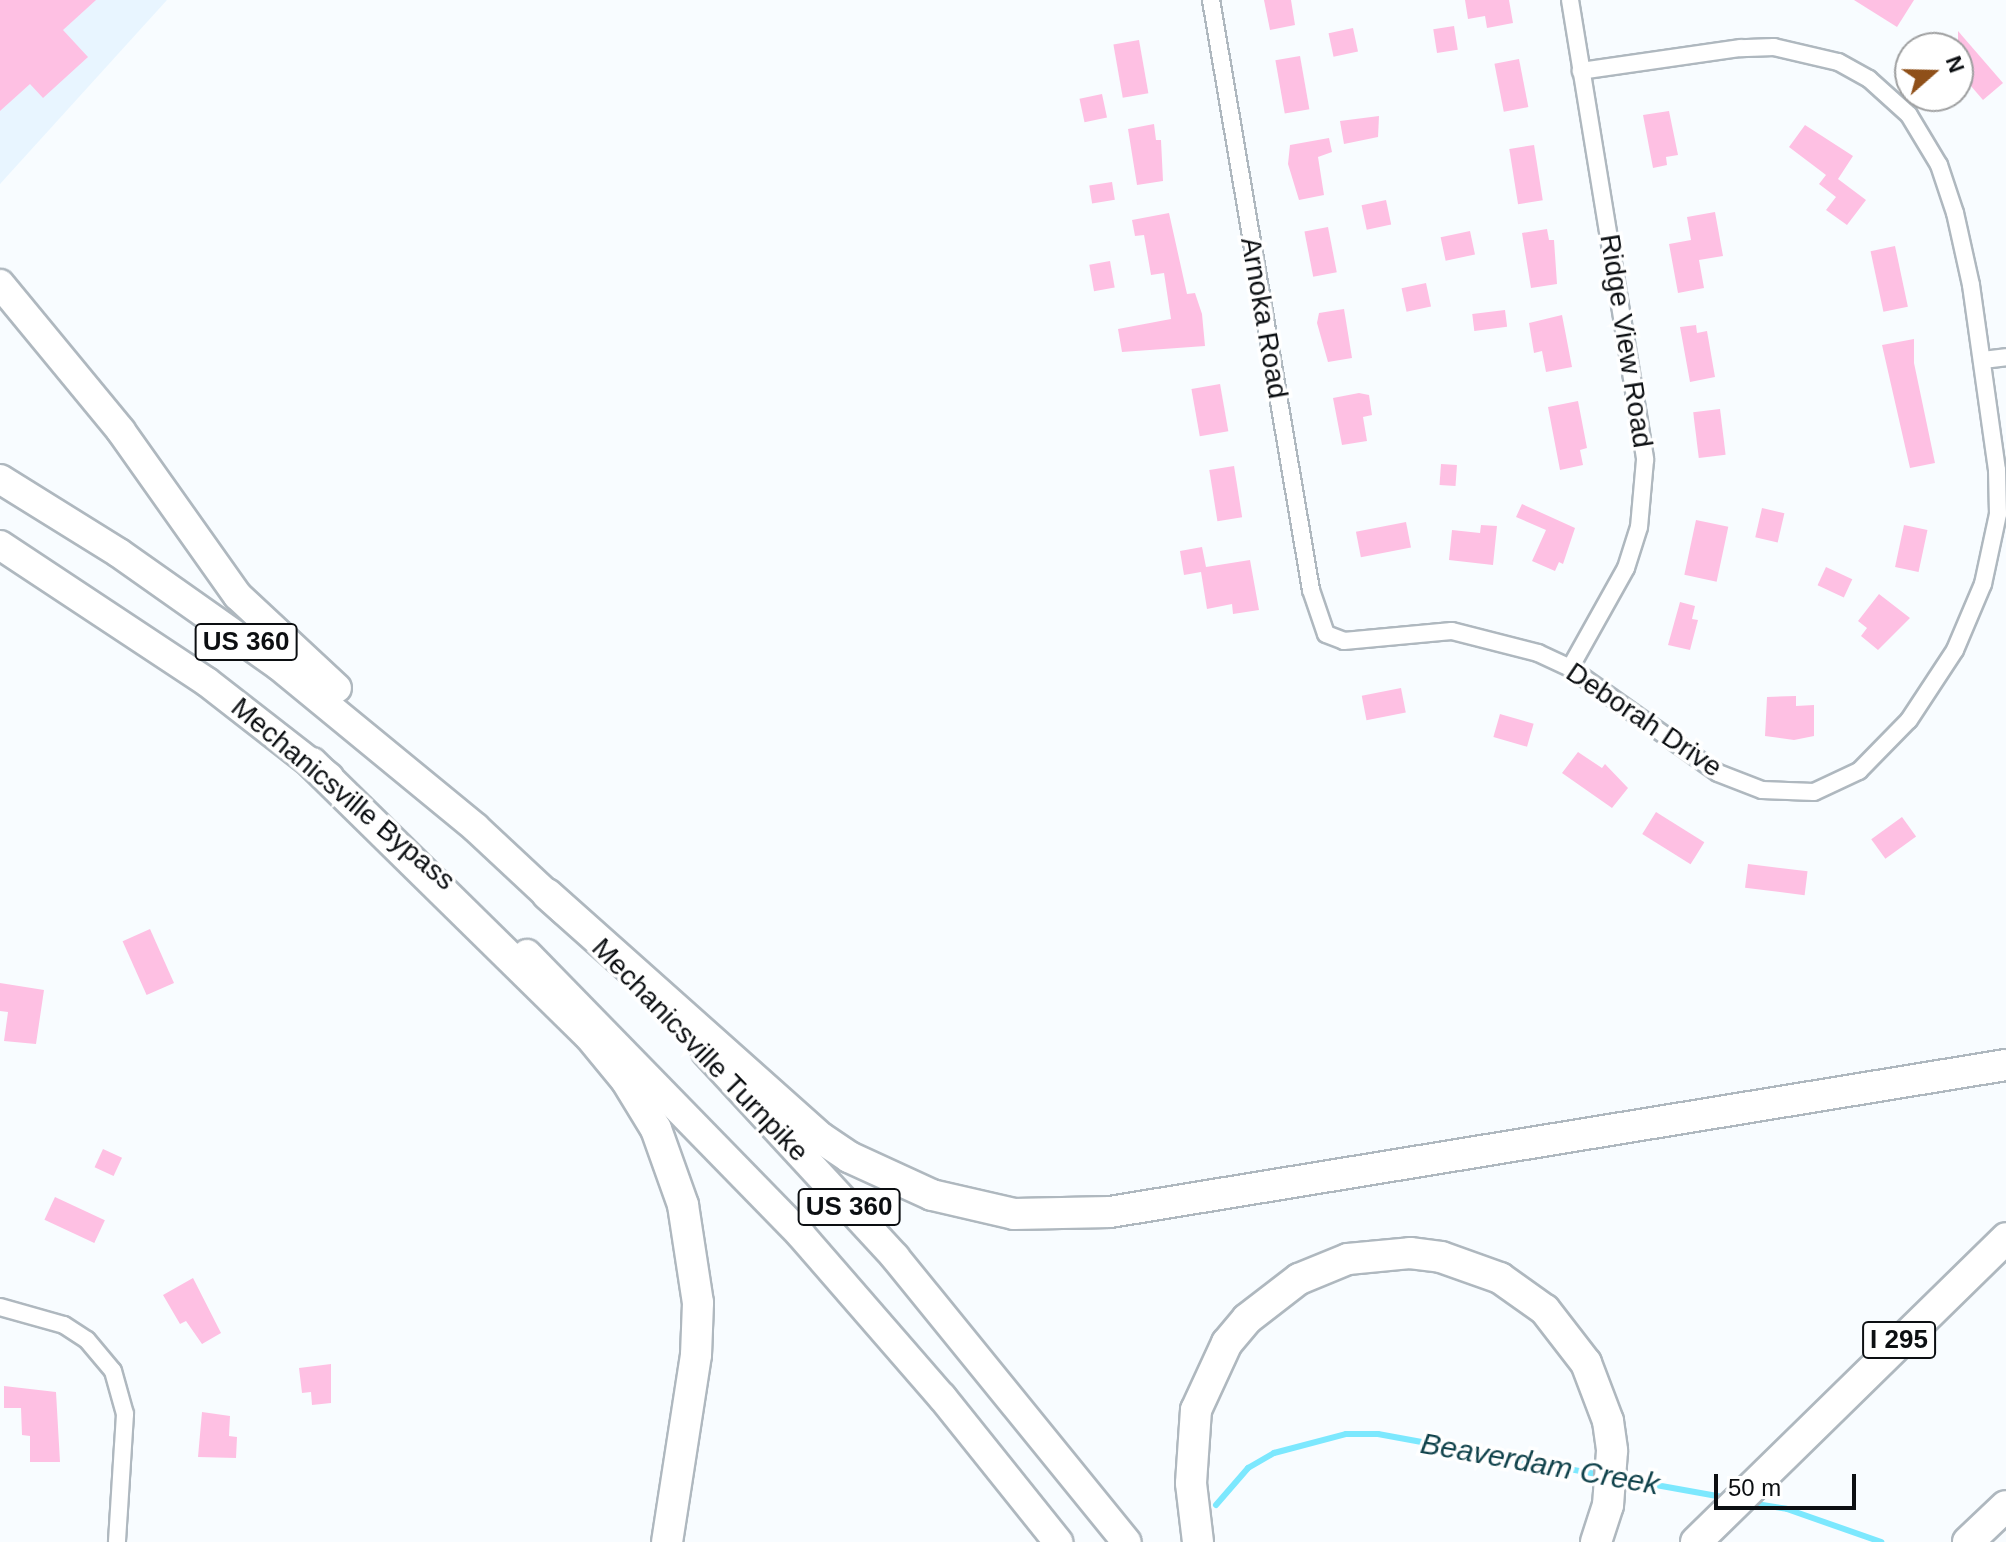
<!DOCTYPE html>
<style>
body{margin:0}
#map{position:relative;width:2006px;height:1542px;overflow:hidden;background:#f8fcff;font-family:Helvetica,sans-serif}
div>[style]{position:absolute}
.built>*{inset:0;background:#e8f5ff}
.stream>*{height:6px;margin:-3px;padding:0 3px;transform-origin:3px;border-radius:3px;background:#7ce8fe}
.building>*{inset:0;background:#fec0e3;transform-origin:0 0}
.roads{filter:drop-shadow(2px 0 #afb8bf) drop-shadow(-2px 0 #afb8bf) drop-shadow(0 2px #afb8bf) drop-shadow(0 -2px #afb8bf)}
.minor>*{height:16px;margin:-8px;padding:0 8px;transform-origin:8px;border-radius:8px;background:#fff}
.trunk>*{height:28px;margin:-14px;padding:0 14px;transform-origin:14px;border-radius:14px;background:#fff}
.motorway>*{height:30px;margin:-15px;padding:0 15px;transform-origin:15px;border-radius:15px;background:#fff}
span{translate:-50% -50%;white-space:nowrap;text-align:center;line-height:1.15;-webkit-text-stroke:7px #fff;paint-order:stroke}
.shield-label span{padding:2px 6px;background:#fff;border:2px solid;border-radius:6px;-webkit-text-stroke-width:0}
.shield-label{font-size:26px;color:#0c0f12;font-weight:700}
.street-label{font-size:28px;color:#0c0f12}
.water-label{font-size:30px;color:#10424b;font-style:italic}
.north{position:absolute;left:1894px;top:32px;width:80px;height:80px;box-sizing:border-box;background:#fff;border:2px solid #9e9fa0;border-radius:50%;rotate:70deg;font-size:22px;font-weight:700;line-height:32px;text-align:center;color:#0c0f12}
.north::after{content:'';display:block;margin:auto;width:28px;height:36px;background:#8f5019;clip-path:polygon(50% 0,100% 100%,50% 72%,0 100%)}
.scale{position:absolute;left:1714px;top:1474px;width:142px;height:36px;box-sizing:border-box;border:4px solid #0c0f12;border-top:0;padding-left:10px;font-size:24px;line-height:28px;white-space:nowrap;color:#0c0f12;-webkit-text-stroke:6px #fff;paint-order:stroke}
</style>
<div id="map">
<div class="built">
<div style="clip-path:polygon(0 0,167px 0,0 184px)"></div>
</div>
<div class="stream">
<div style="left:1617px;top:1478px;width:113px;rotate:10.2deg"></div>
<div style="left:1750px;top:1503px;width:37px;rotate:9deg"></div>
<div style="left:1787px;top:1509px;width:100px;rotate:19.3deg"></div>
<div style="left:1216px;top:1505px;width:49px;rotate:-49.1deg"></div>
<div style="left:1248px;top:1468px;width:30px;rotate:-30deg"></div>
<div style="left:1274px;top:1453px;width:74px;rotate:-14.8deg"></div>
<div style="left:1346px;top:1434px;width:32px"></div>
<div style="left:1378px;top:1434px;width:228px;rotate:10.4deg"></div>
</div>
<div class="building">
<div style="clip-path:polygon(0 0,96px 0,63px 30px,88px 57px,43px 98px,30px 84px,0 111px)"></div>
<div style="clip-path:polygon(1264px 0,1291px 0,1295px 25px,1270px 30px)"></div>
<div style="clip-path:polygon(1465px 0,1509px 0,1513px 23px,1487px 28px,1485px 16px,1468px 19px)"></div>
<div style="clip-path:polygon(1854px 0,1914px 0,1897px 27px)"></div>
<div style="left:1454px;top:26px;width:24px;height:21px;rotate:81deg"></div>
<div style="left:1353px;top:28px;width:24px;height:25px;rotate:78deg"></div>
<div style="clip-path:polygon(1958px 31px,2003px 83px,1983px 100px,1958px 71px)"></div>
<div style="left:1139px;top:40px;width:54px;height:26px;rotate:80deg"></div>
<div style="left:1300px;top:56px;width:54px;height:25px;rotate:80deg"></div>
<div style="left:1519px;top:59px;width:49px;height:25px;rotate:79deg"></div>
<div style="left:1102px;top:94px;width:24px;height:23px;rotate:78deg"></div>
<div style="clip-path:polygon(1669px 111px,1678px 155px,1666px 157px,1667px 165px,1653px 168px,1643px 115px)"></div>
<div style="clip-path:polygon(1379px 116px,1378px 137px,1344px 144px,1340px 121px)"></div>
<div style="clip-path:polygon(1154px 124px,1156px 140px,1161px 140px,1163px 181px,1137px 185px,1128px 129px)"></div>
<div style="clip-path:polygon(1805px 125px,1853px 156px,1838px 179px,1866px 200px,1847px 225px,1826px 210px,1836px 197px,1819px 184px,1826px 175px,1789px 147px)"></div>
<div style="clip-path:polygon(1329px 138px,1332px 152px,1318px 157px,1324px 195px,1299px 200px,1288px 164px,1290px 145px)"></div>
<div style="left:1534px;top:145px;width:56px;height:25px;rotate:81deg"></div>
<div style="left:1112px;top:182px;width:18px;height:23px;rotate:81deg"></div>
<div style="left:1386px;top:200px;width:25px;height:25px;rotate:78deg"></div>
<div style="clip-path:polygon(1715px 212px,1723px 256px,1699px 260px,1704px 288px,1678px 293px,1669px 244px,1691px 240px,1687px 217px)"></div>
<div style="clip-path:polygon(1169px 213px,1187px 294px,1195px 293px,1202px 314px,1205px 346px,1122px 352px,1118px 329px,1171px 319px,1164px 273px,1151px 275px,1144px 235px,1135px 236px,1132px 220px)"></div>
<div style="left:1328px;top:227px;width:46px;height:24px;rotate:79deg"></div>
<div style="clip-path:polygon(1547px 229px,1549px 240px,1554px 240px,1557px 284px,1531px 288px,1522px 233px)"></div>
<div style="left:1470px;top:231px;width:24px;height:30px;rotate:78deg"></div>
<div style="left:1895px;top:246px;width:62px;height:25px;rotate:78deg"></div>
<div style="left:1110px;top:261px;width:27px;height:21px;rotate:80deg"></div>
<div style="left:1426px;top:283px;width:24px;height:25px;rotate:78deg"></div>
<div style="clip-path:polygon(1344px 309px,1352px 358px,1328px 362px,1317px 323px,1319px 313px)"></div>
<div style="left:1505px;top:310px;width:17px;height:33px;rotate:83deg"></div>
<div style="clip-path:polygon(1562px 315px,1572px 367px,1546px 372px,1542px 351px,1534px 353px,1529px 323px)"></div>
<div style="clip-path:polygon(1696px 325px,1697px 333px,1707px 331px,1715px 377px,1690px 382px,1680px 327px)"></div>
<div style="clip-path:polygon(1914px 339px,1914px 363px,1935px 463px,1910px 468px,1882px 345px)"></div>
<div style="left:1220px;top:384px;width:48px;height:29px;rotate:80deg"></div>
<div style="clip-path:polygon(1359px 393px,1369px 395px,1372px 415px,1363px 417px,1367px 441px,1342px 445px,1333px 398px)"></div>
<div style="clip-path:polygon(1578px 401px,1587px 448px,1580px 450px,1583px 465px,1560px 470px,1548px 407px)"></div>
<div style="left:1720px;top:409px;width:46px;height:27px;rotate:83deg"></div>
<div style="left:1441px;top:464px;width:16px;height:21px;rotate:4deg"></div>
<div style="left:1234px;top:466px;width:52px;height:25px;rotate:81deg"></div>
<div style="clip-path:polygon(1522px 504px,1575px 528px,1563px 564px,1559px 562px,1555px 571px,1532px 561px,1546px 530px,1516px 517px)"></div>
<div style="left:1762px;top:508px;width:23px;height:30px;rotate:13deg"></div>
<div style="left:1696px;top:520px;width:33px;height:56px;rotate:12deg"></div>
<div style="left:1406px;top:522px;width:26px;height:51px;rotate:79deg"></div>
<div style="clip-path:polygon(1481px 525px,1497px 526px,1493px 565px,1449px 560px,1452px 530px,1480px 533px)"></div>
<div style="left:1904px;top:525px;width:24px;height:43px;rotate:12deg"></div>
<div style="clip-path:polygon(1202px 547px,1206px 567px,1250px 560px,1259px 610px,1233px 614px,1232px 604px,1207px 609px,1201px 572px,1184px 575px,1180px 551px)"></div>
<div style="left:1826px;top:567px;width:29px;height:20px;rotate:25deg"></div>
<div style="clip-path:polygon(1879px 594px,1910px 618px,1878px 650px,1861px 636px,1867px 628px,1858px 621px)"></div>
<div style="clip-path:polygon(1680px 602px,1695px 606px,1692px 619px,1698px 620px,1690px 650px,1668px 645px)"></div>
<div style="left:1401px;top:688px;width:25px;height:40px;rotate:79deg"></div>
<div style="clip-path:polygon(1796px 696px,1796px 706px,1814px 705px,1814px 736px,1794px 740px,1765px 736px,1767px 697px)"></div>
<div style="left:1500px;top:714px;width:35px;height:24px;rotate:16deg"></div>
<div style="clip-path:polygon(1578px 752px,1602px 768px,1605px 764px,1628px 788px,1612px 808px,1562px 773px)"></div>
<div style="left:1656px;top:812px;width:57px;height:26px;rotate:32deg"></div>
<div style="left:1902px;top:817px;width:24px;height:38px;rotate:54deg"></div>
<div style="left:1748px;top:864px;width:60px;height:24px;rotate:7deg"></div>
<div style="left:150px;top:929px;width:59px;height:30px;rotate:66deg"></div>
<div style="clip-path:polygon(0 983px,44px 990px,36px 1044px,4px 1041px,8px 1012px,0 1011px)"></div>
<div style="left:103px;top:1149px;width:21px;height:20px;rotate:25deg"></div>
<div style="left:55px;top:1197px;width:55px;height:25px;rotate:25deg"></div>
<div style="clip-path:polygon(193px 1278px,221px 1333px,202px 1344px,186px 1321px,180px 1324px,163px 1295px)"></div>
<div style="clip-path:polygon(331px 1364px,331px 1403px,312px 1405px,311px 1392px,302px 1393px,299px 1368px)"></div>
<div style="clip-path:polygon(4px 1386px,56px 1392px,60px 1462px,30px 1462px,30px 1436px,22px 1435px,21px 1408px,4px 1408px)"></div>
<div style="clip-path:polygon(202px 1412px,230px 1416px,229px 1436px,237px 1437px,236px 1458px,198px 1457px)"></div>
</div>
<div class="roads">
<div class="minor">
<div style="left:1211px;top:0;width:598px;rotate:80.38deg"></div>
<div style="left:1311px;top:590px;width:46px;rotate:71.2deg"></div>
<div style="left:1326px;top:634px;width:19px;rotate:21deg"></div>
<div style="left:1344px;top:641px;width:108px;rotate:-5.3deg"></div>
<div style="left:1452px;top:631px;width:89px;rotate:14.3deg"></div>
<div style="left:1538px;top:653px;width:35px;rotate:25deg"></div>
<div style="left:1570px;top:668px;width:181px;rotate:35.4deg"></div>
<div style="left:1718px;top:773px;width:47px;rotate:21.1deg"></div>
<div style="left:1762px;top:790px;width:52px;rotate:2.2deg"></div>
<div style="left:1814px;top:792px;width:50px;rotate:-25deg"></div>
<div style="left:1859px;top:771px;width:71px;rotate:-45.6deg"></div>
<div style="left:1909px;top:720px;width:84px;rotate:-56.7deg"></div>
<div style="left:1955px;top:650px;width:72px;rotate:-67deg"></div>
<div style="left:1983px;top:584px;width:72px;rotate:-77.9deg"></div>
<div style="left:1998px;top:514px;width:44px;rotate:-91.3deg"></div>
<div style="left:1997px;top:470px;width:187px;rotate:-98deg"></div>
<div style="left:1971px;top:285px;width:74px;rotate:-102.5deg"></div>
<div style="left:1955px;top:213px;width:51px;rotate:-108.4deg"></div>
<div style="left:1939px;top:165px;width:58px;rotate:-121deg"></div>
<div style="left:1909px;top:115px;width:54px;rotate:-138deg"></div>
<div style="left:1869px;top:79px;width:35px;rotate:-151deg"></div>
<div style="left:1838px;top:62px;width:66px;rotate:-166.8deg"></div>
<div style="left:1774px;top:47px;width:34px;rotate:178deg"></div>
<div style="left:1740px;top:48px;width:161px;rotate:171.8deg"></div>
<div style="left:1570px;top:0;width:466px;rotate:80.7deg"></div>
<div style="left:1645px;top:460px;width:67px;rotate:95.1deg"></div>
<div style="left:1639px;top:527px;width:43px;rotate:107.6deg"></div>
<div style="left:1626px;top:568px;width:115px;rotate:119.2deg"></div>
<div style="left:1983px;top:360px;width:23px;rotate:-7deg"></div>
<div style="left:0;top:1307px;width:66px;rotate:15.7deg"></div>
<div style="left:64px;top:1325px;width:27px;rotate:33deg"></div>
<div style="left:87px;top:1340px;width:40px;rotate:50deg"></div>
<div style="left:113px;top:1371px;width:45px;rotate:74.4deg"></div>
<div style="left:125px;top:1414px;width:128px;rotate:93.6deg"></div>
</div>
<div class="trunk">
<div style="left:0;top:284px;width:190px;rotate:50.5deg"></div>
<div style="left:121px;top:431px;width:202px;rotate:54.7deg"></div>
<div style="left:238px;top:596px;width:135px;rotate:42.9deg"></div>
<div style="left:0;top:479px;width:140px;rotate:31.9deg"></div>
<div style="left:119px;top:553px;width:196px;rotate:35.2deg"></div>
<div style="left:279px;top:666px;width:255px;rotate:39.4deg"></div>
<div style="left:476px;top:828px;width:120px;rotate:43deg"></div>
<div style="left:0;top:545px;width:248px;rotate:33.5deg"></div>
<div style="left:207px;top:682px;width:155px;rotate:37.9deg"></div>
<div style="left:527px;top:954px;width:392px;rotate:45.7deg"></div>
<div style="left:801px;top:1235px;width:215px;rotate:49deg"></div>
<div style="left:942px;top:1397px;width:186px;rotate:51.3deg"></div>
<div style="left:706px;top:1052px;width:279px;rotate:47.3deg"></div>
<div style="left:895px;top:1257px;width:367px;rotate:50.9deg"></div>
</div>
<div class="motorway">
<div style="left:312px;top:763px;width:388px;rotate:44.5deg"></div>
<div style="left:589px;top:1035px;width:58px;rotate:50.6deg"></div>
<div style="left:626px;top:1080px;width:57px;rotate:58.5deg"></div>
<div style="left:656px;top:1129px;width:81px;rotate:70.4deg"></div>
<div style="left:683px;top:1205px;width:99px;rotate:81.3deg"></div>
<div style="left:698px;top:1303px;width:52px;rotate:92.2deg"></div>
<div style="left:696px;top:1355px;width:189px;rotate:98.8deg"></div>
<div style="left:547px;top:894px;width:367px;rotate:41.7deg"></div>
<div style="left:821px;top:1138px;width:34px;rotate:34deg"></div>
<div style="left:849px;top:1157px;width:91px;rotate:24.6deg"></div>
<div style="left:932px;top:1195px;width:84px;rotate:13deg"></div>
<div style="left:1014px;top:1214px;width:96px;rotate:-1.2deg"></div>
<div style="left:1110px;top:1212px;width:908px;rotate:-9.32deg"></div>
<div style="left:1198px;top:1542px;width:59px;rotate:-96.8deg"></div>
<div style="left:1191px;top:1483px;width:73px;rotate:-86.1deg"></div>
<div style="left:1196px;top:1410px;width:74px;rotate:-65.2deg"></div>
<div style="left:1227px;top:1343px;width:31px;rotate:-50deg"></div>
<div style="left:1247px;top:1319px;width:66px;rotate:-37.6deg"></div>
<div style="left:1299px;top:1279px;width:53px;rotate:-22.2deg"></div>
<div style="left:1348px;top:1259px;width:62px;rotate:-5.5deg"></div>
<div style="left:1410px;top:1253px;width:31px;rotate:7deg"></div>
<div style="left:1441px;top:1257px;width:63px;rotate:19.6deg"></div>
<div style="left:1500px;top:1278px;width:55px;rotate:35.4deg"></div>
<div style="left:1545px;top:1310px;width:67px;rotate:52.3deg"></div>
<div style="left:1586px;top:1363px;width:62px;rotate:69.2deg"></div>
<div style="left:1608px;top:1421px;width:30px;rotate:82deg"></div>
<div style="left:1612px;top:1451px;width:54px;rotate:94.2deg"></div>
<div style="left:1608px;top:1505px;width:39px;rotate:108deg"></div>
<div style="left:1696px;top:1542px;width:434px;rotate:-44.4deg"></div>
<div style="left:1968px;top:1542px;width:52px;rotate:-43.5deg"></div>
</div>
</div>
<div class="shield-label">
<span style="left:246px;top:642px">US 360</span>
<span style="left:849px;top:1207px">US 360</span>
<span style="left:1899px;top:1340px">I 295</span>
</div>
<div class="street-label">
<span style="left:1264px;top:318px;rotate:80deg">Arnoka Road</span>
<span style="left:1626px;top:341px;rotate:81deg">Ridge View Road</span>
<span style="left:1644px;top:720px;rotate:34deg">Deborah Drive</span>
<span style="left:343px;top:794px;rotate:40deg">Mechanicsville Bypass</span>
<span style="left:700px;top:1050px;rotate:46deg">Mechanicsville Turnpike</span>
</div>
<div class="water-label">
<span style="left:1540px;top:1464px;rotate:10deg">Beaverdam Creek</span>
</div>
<div class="north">N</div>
<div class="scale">50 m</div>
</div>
